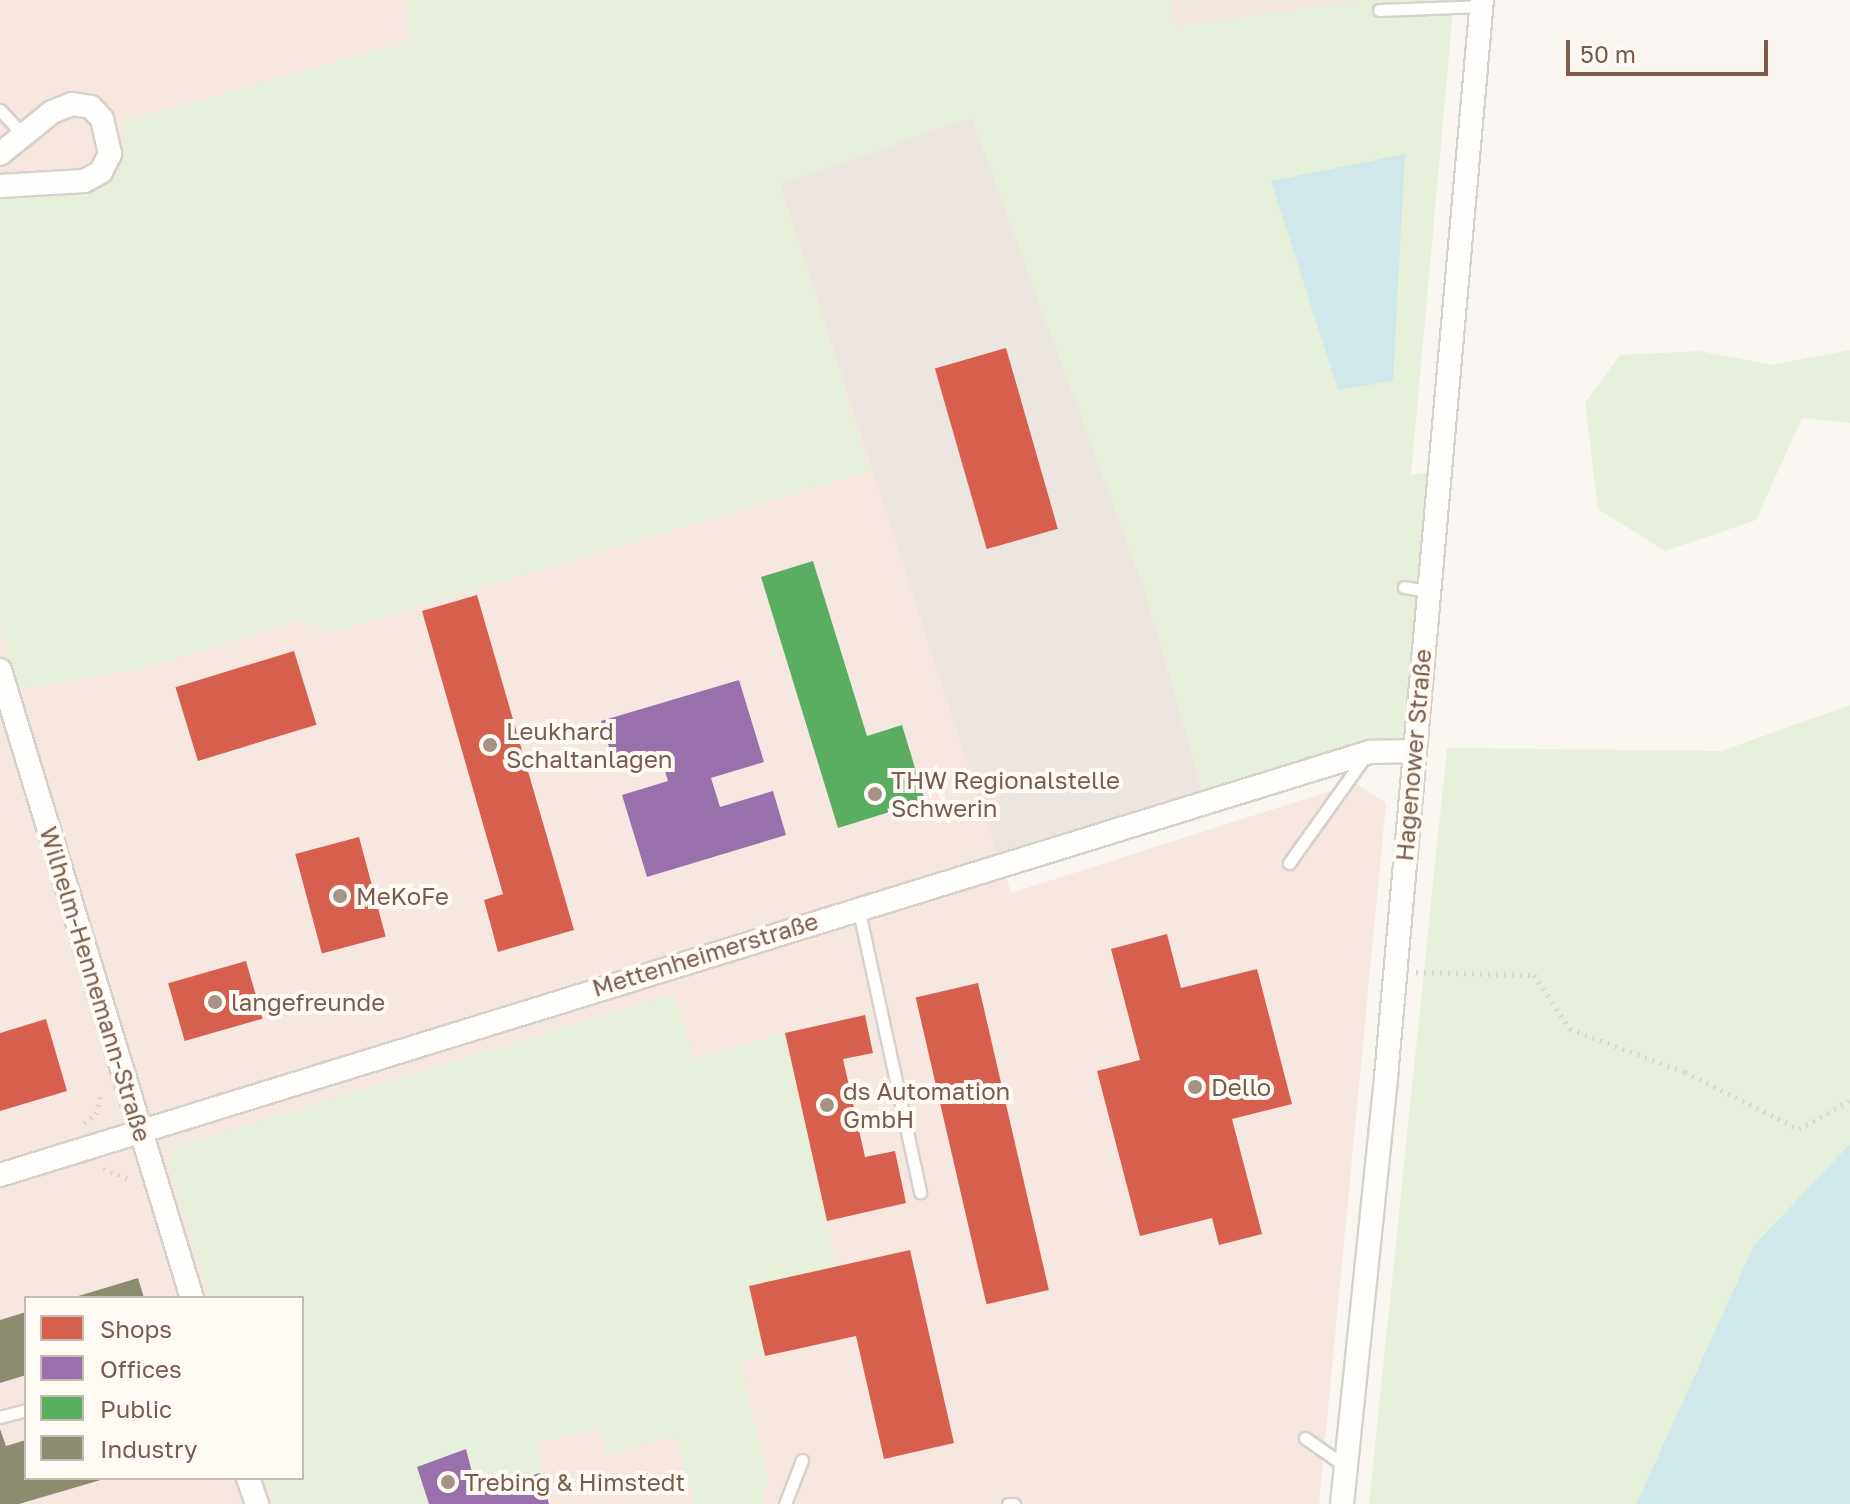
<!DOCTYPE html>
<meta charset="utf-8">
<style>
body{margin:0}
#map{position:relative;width:1850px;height:1504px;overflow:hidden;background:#f9f5f0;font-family:"Golos Text",sans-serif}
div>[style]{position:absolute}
.residential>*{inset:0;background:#f2e8de}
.commercial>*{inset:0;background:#f6e8e1}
.industrial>*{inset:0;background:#ede5e0}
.green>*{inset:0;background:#e7f0db}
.water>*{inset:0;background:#d0e8ea}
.shops>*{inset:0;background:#d6604d;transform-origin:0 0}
.offices>*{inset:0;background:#9970ab}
.public>*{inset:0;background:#5aae61}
.industry>*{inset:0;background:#8c8c6e}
.path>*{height:5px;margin-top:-2.5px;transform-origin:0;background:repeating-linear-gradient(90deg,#dcd5d0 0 2px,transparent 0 8px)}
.roads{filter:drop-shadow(2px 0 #d7d1cb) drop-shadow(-2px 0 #d7d1cb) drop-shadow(0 2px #d7d1cb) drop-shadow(0 -2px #d7d1cb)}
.lane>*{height:11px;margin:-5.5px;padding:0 5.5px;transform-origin:5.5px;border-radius:5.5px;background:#fefefd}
.street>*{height:22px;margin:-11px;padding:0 11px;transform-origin:11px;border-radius:11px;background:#fefefd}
.dots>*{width:22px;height:22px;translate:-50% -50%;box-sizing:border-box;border:4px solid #fffaf3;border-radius:50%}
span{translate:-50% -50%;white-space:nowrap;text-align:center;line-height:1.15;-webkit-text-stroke:8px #fffaf3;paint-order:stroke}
.poi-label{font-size:24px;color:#7a5c4d}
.left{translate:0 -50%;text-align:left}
.street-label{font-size:24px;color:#7a5c4d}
.legend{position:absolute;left:24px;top:1296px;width:280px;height:184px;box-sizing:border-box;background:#fffaf3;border:2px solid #cabbb1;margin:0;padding:10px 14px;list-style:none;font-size:24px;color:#7a5c4d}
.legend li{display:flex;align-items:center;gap:16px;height:40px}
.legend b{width:40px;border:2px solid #cabbb1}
.scale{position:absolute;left:1566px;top:40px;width:202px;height:36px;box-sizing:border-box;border:4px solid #7a5c4d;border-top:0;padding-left:10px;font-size:24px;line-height:28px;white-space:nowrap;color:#7a5c4d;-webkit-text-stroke:6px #fffaf3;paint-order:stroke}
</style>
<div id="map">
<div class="residential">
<div style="clip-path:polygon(1169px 0,1366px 0,1174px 28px)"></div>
</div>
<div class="commercial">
<div style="clip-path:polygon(evenodd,0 0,406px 0,412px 41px,780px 184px,1011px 893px,1355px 783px,1386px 803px,1319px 1504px,0 1504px,0 0,26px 1298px,302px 1298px,302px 1478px,26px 1478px,26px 1298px)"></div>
</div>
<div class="industrial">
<div style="clip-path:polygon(972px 117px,1147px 597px,1206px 803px,1000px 863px,780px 184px)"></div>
</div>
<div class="green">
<div style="clip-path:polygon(406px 0,1169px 0,1174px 28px,1366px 0,1454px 0,1411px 475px,1438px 470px,1414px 751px,1206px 803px,1147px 597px,971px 117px,780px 185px,870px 471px,331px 633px,302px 619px,142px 669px,19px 689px,0 626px,0 195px,86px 195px,102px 187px,119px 170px,126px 142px,122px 122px,411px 41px)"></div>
<div style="clip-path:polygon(1850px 350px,1850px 423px,1802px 418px,1756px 520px,1665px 551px,1598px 509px,1585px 403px,1620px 355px,1700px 351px,1772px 365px)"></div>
<div style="clip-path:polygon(1850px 705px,1850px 1144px,1754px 1245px,1636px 1504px,1369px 1504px,1447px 748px,1721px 751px)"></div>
<div style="clip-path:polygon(674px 994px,694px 1060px,785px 1033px,836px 1267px,749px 1287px,765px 1356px,740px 1363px,768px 1479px,760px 1504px,695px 1504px,675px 1435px,608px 1455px,599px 1427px,536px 1445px,543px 1472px,477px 1491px,466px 1449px,429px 1504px,273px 1504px,265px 1478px,302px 1478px,302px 1298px,210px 1298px,168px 1163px,176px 1147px)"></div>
</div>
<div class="water">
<div style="clip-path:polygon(1405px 154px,1393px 381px,1338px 390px,1271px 181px)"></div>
<div style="clip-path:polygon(1850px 1144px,1850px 1504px,1636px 1504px,1754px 1245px)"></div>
</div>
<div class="shops">
<div style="left:1006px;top:348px;width:188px;height:74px;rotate:74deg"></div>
<div style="clip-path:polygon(477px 595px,574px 930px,498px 952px,484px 900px,503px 894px,422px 611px)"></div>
<div style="left:294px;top:651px;width:77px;height:124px;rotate:73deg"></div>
<div style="left:359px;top:837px;width:103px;height:66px;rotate:75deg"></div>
<div style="clip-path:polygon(1167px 934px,1181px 988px,1257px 969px,1292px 1104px,1232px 1119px,1262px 1234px,1219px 1245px,1212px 1218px,1140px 1236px,1097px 1071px,1140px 1060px,1111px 949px)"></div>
<div style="left:246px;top:961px;width:60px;height:81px;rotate:74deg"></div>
<div style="left:978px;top:983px;width:315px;height:64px;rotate:77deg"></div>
<div style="clip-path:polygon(865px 1015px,873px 1053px,843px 1059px,865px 1157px,895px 1151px,906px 1203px,827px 1221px,785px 1033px)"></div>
<div style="clip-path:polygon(46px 1019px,67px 1091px,0 1111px,0 1033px)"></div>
<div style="clip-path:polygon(910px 1250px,954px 1443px,884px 1459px,856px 1336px,765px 1356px,749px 1286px)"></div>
</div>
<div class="offices">
<div style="clip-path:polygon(739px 680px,764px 762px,711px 778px,720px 807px,773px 791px,786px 835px,647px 877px,622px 795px,668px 781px,660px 754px,615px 767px,601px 721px)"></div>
<div style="clip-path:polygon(466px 1449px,477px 1492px,540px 1473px,549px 1504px,429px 1504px,417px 1467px)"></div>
</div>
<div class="public">
<div style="clip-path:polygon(813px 561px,867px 736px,902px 725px,925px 801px,838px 828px,761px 577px)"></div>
</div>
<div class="industry">
<div style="clip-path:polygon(138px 1278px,144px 1298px,75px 1298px,75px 1297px)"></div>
<div style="clip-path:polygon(26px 1312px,26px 1375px,0 1383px,0 1320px)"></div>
<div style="clip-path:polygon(0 1429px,6px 1446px,26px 1440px,26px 1478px,104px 1479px,19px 1504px,0 1504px)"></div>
</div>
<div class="path">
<div style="left:1416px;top:972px;width:118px;rotate:1.5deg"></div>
<div style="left:1534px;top:975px;width:65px;rotate:56.3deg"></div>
<div style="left:1570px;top:1029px;width:123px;rotate:20.5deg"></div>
<div style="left:1685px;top:1072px;width:127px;rotate:26.6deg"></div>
<div style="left:1799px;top:1129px;width:59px;rotate:-29.6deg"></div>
<div style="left:84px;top:1123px;width:15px;rotate:-37deg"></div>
<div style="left:96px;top:1114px;width:23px;rotate:-75deg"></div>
<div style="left:103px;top:1169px;width:30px;rotate:21deg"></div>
</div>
<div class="roads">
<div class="lane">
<div style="left:1379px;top:10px;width:102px;rotate:-2.2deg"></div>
<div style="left:0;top:110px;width:33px;rotate:47deg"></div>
<div style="left:1404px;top:587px;width:23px;rotate:10deg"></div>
<div style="left:1289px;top:863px;width:129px;rotate:-54.5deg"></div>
<div style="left:858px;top:907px;width:292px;rotate:77.7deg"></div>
<div style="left:0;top:1417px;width:27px;rotate:-15deg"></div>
<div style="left:1305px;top:1438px;width:49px;rotate:35deg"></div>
<div style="left:785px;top:1504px;width:47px;rotate:-68.9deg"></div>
<div style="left:1008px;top:1504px;width:6px"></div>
</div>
<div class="street">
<div style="left:0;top:154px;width:67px;rotate:-38.9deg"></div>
<div style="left:52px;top:112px;width:22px;rotate:-22deg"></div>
<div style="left:72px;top:104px;width:19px;rotate:9deg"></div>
<div style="left:91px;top:107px;width:16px;rotate:47deg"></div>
<div style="left:102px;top:119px;width:36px;rotate:77deg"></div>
<div style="left:110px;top:154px;width:20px;rotate:117deg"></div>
<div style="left:101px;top:172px;width:19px;rotate:152deg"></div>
<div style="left:84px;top:181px;width:84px;rotate:176.6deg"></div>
<div style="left:0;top:670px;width:657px;rotate:73deg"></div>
<div style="left:0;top:1175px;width:1434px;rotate:-17.16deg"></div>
<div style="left:1370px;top:752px;width:44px;rotate:-1.3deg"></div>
<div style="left:248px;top:1478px;width:28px;rotate:71deg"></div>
<div style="left:1342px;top:1504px;width:429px;rotate:-84.1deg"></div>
<div style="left:1386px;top:1077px;width:1081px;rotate:-84.91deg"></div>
</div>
</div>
<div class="dots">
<div style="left:490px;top:745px;background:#a69286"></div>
<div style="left:875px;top:794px;background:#a69286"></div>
<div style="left:340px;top:896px;background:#a69286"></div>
<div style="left:215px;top:1002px;background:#a69286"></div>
<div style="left:1195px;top:1087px;background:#a69286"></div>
<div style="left:827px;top:1105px;background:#a69286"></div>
<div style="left:448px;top:1482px;background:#a69286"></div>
</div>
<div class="poi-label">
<span class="left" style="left:506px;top:745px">Leukhard<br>Schaltanlagen</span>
<span class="left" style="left:891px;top:794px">THW Regionalstelle<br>Schwerin</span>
<span class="left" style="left:356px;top:896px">MeKoFe</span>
<span class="left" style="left:231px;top:1002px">langefreunde</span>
<span class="left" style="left:1211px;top:1087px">Dello</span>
<span class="left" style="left:843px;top:1105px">ds Automation<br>GmbH</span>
<span class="left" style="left:464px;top:1482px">Trebing &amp; Himstedt</span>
</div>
<div class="street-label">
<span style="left:1413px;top:755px;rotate:-85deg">Hagenower Straße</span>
<span style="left:705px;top:954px;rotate:-17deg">Mettenheimerstraße</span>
<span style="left:96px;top:984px;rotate:73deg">Wilhelm-Hennemann-Straße</span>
</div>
<ul class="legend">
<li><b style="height:22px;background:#d6604d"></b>Shops</li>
<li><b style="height:22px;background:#9970ab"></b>Offices</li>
<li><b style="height:22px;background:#5aae61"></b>Public</li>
<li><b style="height:22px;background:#8c8c6e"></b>Industry</li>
</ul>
<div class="scale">50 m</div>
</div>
